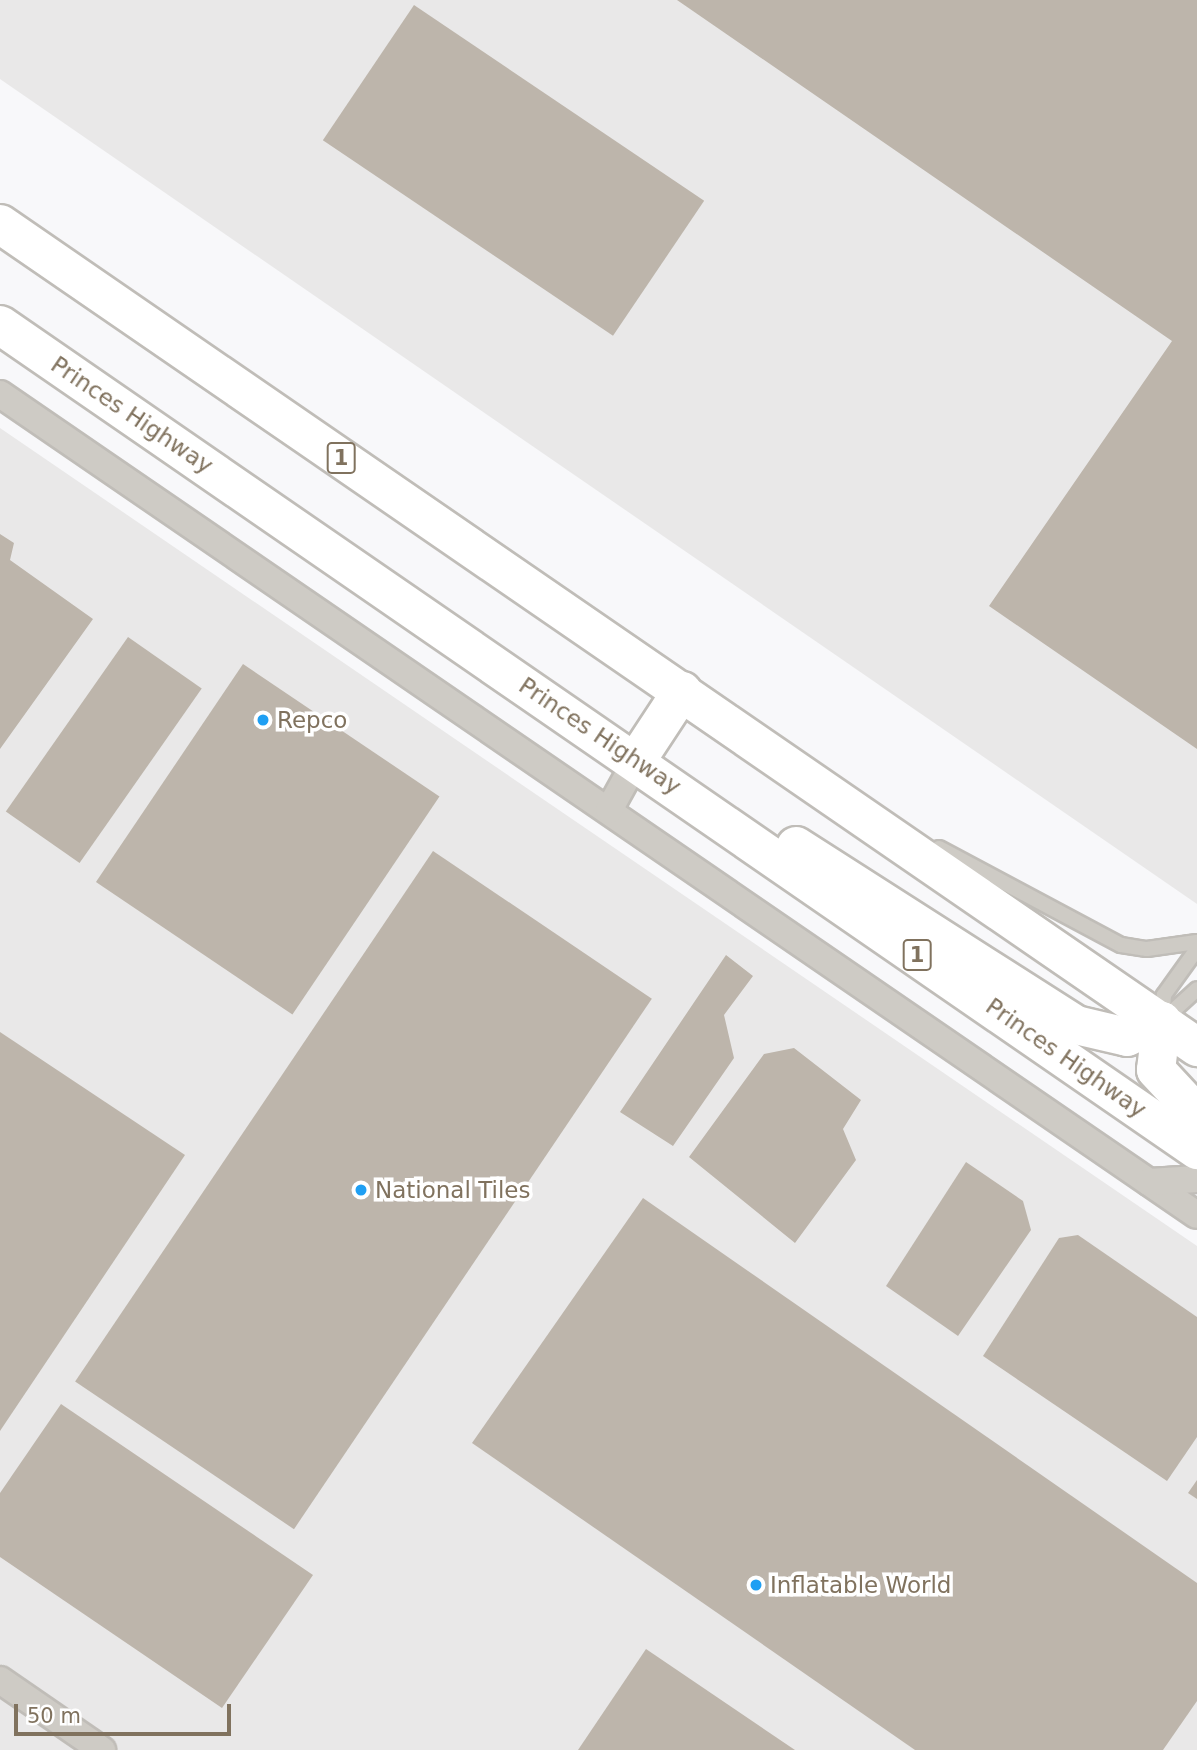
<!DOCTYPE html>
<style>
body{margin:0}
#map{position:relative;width:1197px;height:1750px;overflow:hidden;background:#f8f8fa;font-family:"DejaVu Sans",sans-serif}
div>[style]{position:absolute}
.built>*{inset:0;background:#e9e8e8}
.building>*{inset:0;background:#bdb5ab;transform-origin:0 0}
.roads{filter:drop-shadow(2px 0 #c0bdb8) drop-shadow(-2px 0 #c0bdb8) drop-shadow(0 2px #c0bdb8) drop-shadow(0 -2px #c0bdb8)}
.lane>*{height:14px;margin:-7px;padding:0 7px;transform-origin:7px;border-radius:7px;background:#cecbc5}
.street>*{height:26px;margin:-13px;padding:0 13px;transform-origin:13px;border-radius:13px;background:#cecbc5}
.highway>*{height:38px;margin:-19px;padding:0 19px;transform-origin:19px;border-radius:19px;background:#fff}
.dots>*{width:19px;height:19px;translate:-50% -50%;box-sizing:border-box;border:4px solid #fff;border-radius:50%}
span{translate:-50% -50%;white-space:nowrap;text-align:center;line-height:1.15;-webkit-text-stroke:7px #fff;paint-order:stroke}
.shield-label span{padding:2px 5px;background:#fff;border:2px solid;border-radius:5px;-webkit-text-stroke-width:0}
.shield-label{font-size:21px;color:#80725e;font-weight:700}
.street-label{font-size:23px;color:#80725e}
.poi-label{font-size:23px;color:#80725e}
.left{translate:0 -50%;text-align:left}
.scale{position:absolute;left:14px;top:1704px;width:217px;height:32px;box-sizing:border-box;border:4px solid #80725e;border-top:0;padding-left:9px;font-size:21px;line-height:24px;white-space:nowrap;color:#80725e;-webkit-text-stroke:5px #fff;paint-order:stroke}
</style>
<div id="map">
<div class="built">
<div style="clip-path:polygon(0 0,1197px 0,1197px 904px,0 79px)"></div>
<div style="clip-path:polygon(0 428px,1197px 1246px,1197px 1750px,0 1750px)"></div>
</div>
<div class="building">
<div style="clip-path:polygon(677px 0,1197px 0,1197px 749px,989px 606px,1172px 341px)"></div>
<div style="left:414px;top:5px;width:350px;height:163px;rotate:34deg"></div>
<div style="clip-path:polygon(0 534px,14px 543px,10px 560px,93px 619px,0 749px)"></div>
<div style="left:128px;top:637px;width:90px;height:213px;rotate:35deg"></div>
<div style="left:243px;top:664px;width:237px;height:263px;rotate:34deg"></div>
<div style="left:433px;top:851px;width:264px;height:640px;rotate:34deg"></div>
<div style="clip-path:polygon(726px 955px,753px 976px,724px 1015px,734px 1058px,673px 1146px,620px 1112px)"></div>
<div style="clip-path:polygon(0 1032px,185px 1155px,0 1431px)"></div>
<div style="clip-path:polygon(794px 1048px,861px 1100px,843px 1129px,856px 1160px,795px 1243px,689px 1157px,764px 1054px)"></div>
<div style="clip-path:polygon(966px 1162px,1023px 1201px,1031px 1230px,958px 1336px,886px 1286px)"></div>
<div style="clip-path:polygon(643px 1198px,1197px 1583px,1197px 1701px,1163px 1750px,915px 1750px,472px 1443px)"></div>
<div style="clip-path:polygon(1078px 1235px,1197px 1317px,1197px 1437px,1167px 1481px,983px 1356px,1059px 1238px)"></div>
<div style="clip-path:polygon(61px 1404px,313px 1575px,222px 1708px,0 1557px,0 1493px)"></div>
<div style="clip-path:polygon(1197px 1480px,1197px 1499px,1188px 1493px)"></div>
<div style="clip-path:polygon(646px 1649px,795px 1750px,578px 1750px)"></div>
</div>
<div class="roads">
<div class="lane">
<div style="left:939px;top:848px;width:206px;rotate:28.1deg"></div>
<div style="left:1121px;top:945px;width:26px;rotate:9deg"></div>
<div style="left:1147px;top:949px;width:50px;rotate:-8deg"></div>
<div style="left:1197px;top:949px;width:57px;rotate:125.7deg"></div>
<div style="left:1164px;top:995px;width:26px;rotate:94deg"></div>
<div style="left:1162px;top:1021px;width:47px;rotate:-42.4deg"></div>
</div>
<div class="street">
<div style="left:0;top:394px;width:1451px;rotate:34.45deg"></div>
<div style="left:609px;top:810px;width:56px;rotate:-61.1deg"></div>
<div style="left:1149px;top:1182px;width:48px;rotate:-3.6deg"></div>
<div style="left:0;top:1680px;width:124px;rotate:34.5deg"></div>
</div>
<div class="highway">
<div style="left:0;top:224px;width:1453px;rotate:34.51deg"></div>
<div style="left:0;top:325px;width:1454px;rotate:34.58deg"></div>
<div style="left:636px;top:761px;width:84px;rotate:-56.7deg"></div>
<div style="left:796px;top:846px;width:332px;rotate:32.6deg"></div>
<div style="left:1076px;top:1025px;width:52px;rotate:13.2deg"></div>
<div style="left:1127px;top:1037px;width:38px;rotate:-25deg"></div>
<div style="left:1162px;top:1021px;width:49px;rotate:97deg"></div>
<div style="left:1156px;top:1070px;width:60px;rotate:47deg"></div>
</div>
</div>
<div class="dots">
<div style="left:263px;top:720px;background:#1f9ff3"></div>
<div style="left:361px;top:1190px;background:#1f9ff3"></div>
<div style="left:756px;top:1585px;background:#1f9ff3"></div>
</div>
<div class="shield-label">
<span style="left:341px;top:458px">1</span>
<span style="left:917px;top:955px">1</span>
</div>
<div class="street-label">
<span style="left:132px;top:415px;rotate:34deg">Princes Highway</span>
<span style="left:600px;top:736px;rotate:34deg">Princes Highway</span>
<span style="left:1066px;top:1058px;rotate:35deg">Princes Highway</span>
</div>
<div class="poi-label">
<span class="left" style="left:277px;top:720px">Repco</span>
<span class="left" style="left:375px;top:1190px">National Tiles</span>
<span class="left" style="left:770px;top:1585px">Inflatable World</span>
</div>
<div class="scale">50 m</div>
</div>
